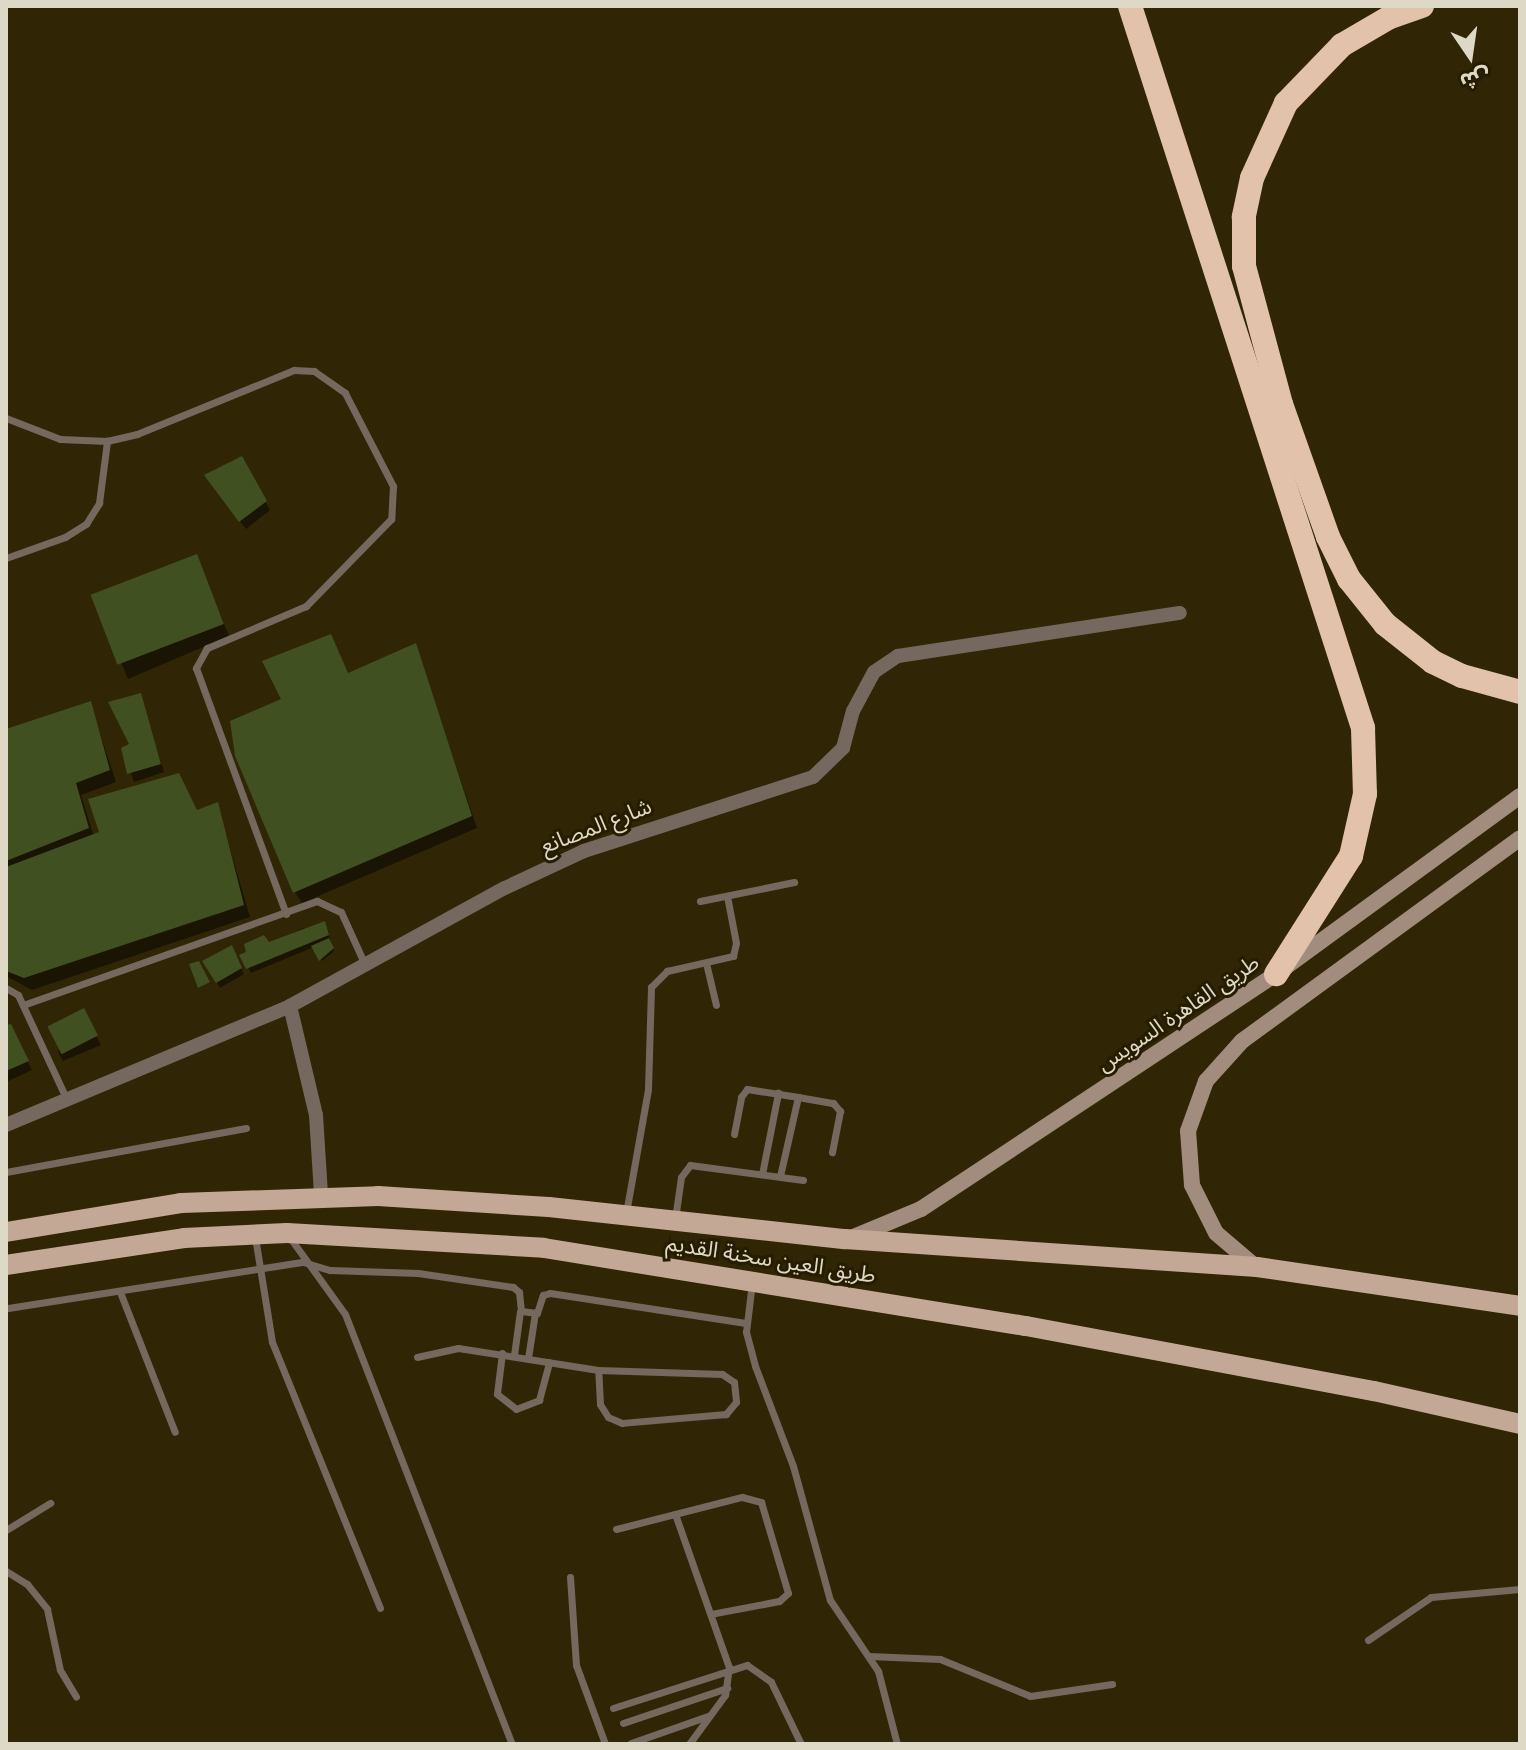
<!DOCTYPE html>
<meta charset="utf-8">
<style>
body{margin:0}
#map{position:relative;width:1526px;height:1750px;overflow:hidden;background:#302606;font-family:"Public Sans","Noto Sans Arabic",sans-serif}
div>[style]{position:absolute}
.shadow>*{inset:0;background:#0007}
.building>*{inset:0;background:#415020;transform-origin:0 0}
.lane>*{height:7px;margin:-3.5px;padding:0 3.5px;transform-origin:3.5px;border-radius:3.5px;background:#75685e}
.street>*{height:14px;margin:-7px;padding:0 7px;transform-origin:7px;border-radius:7px;background:#75685e}
.secondary>*{height:16px;margin:-8px;padding:0 8px;transform-origin:8px;border-radius:8px;background:#a18c7d}
.primary>*{height:20px;margin:-10px;padding:0 10px;transform-origin:10px;border-radius:10px;background:#c3a995}
.highway>*{height:24px;margin:-12px;padding:0 12px;transform-origin:12px;border-radius:12px;background:#e2c2ab}
span{translate:-50% -50%;white-space:nowrap;text-align:center;line-height:1.15;-webkit-text-stroke:6px #261c00;paint-order:stroke}
.street-label{font-size:22px;color:#ded8c6}
.frame{position:absolute;inset:0;border:8px solid #ded8c6;pointer-events:none}
.north{position:absolute;left:1430px;top:16px;width:80px;height:80px;-webkit-text-stroke:6px #261c00;paint-order:stroke;rotate:167deg;font-size:22px;font-weight:700;line-height:32px;text-align:center;color:#ded8c6}
.north::after{content:'';display:block;margin:auto;width:28px;height:36px;background:#ded8c6;clip-path:polygon(50% 0,100% 100%,50% 72%,0 100%)}
</style>
<div id="map">
<div class="shadow">
<div style="clip-path:polygon(241px 458px,270px 510px,246px 529px,212px 484px)"></div>
<div style="clip-path:polygon(202px 569px,229px 636px,128px 679px,94px 598px)"></div>
<div style="clip-path:polygon(415px 645px,477px 828px,302px 903px,295px 892px,284px 700px)"></div>
<div style="clip-path:polygon(140px 695px,164px 772px,134px 782px,123px 749px,132px 745px)"></div>
<div style="clip-path:polygon(90px 703px,116px 782px,81px 795px,94px 837px,217px 805px,250px 917px,32px 990px,6px 976px,6px 731px)"></div>
<div style="clip-path:polygon(304px 928px,307px 932px,327px 929px,334px 951px,322px 961px,314px 947px,251px 973px,242px 956px)"></div>
<div style="clip-path:polygon(234px 953px,244px 974px,220px 988px,205px 961px)"></div>
<div style="clip-path:polygon(83px 1011px,101px 1045px,63px 1061px,58px 1052px)"></div>
<div style="clip-path:polygon(6px 1027px,15px 1035px,32px 1070px,6px 1082px)"></div>
</div>
<div class="building">
<div style="clip-path:polygon(242px 456px,267px 501px,239px 522px,204px 475px)"></div>
<div style="left:197px;top:554px;width:75px;height:114px;rotate:69deg"></div>
<div style="clip-path:polygon(331px 634px,348px 673px,416px 643px,472px 816px,293px 893px,235px 756px,230px 721px,281px 699px,262px 661px)"></div>
<div style="clip-path:polygon(141px 693px,161px 764px,127px 774px,121px 748px,129px 744px,108px 702px)"></div>
<div style="clip-path:polygon(91px 701px,110px 770px,76px 783px,89px 828px,6px 861px,6px 729px)"></div>
<div style="clip-path:polygon(179px 773px,197px 810px,218px 802px,244px 905px,24px 978px,6px 971px,6px 867px,99px 832px,88px 799px)"></div>
<div style="clip-path:polygon(325px 921px,329px 935px,246px 969px,239px 955px,246px 952px,244px 944px,264px 935px,269px 942px)"></div>
<div style="clip-path:polygon(329px 938px,334px 948px,319px 961px,311px 946px)"></div>
<div style="clip-path:polygon(232px 945px,242px 968px,216px 983px,202px 961px)"></div>
<div style="clip-path:polygon(199px 961px,210px 982px,198px 988px,189px 964px)"></div>
<div style="left:84px;top:1008px;width:31px;height:41px;rotate:63deg"></div>
<div style="clip-path:polygon(11px 1024px,29px 1061px,6px 1071px,6px 1025px)"></div>
</div>
<div class="lane">
<div style="left:6px;top:418px;width:58px;rotate:21.3deg"></div>
<div style="left:60px;top:439px;width:47px;rotate:2.4deg"></div>
<div style="left:107px;top:441px;width:31px;rotate:-13deg"></div>
<div style="left:137px;top:434px;width:170px;rotate:-22.2deg"></div>
<div style="left:294px;top:370px;width:20px;rotate:3deg"></div>
<div style="left:314px;top:371px;width:38px;rotate:35deg"></div>
<div style="left:345px;top:393px;width:105px;rotate:62.7deg"></div>
<div style="left:393px;top:486px;width:33px;rotate:93deg"></div>
<div style="left:391px;top:519px;width:122px;rotate:134.3deg"></div>
<div style="left:306px;top:606px;width:108px;rotate:157deg"></div>
<div style="left:207px;top:648px;width:23px;rotate:119deg"></div>
<div style="left:196px;top:668px;width:262px;rotate:69.9deg"></div>
<div style="left:6px;top:558px;width:63px;rotate:-19.6deg"></div>
<div style="left:65px;top:537px;width:25px;rotate:-32deg"></div>
<div style="left:86px;top:524px;width:25px;rotate:-58deg"></div>
<div style="left:99px;top:503px;width:63px;rotate:-82.6deg"></div>
<div style="left:700px;top:901px;width:96px;rotate:-11.4deg"></div>
<div style="left:706px;top:963px;width:43px;rotate:76.6deg"></div>
<div style="left:6px;top:988px;width:14px;rotate:30deg"></div>
<div style="left:18px;top:995px;width:114px;rotate:65deg"></div>
<div style="left:23px;top:1005px;width:312px;rotate:-19.5deg"></div>
<div style="left:317px;top:901px;width:26px;rotate:25deg"></div>
<div style="left:341px;top:912px;width:58px;rotate:65.6deg"></div>
<div style="left:734px;top:1134px;width:38px;rotate:-79deg"></div>
<div style="left:741px;top:1097px;width:10px;rotate:-53deg"></div>
<div style="left:747px;top:1089px;width:52px;rotate:8.9deg"></div>
<div style="left:798px;top:1097px;width:36px;rotate:10deg"></div>
<div style="left:833px;top:1103px;width:11px;rotate:49deg"></div>
<div style="left:840px;top:1111px;width:42px;rotate:101deg"></div>
<div style="left:6px;top:1172px;width:244px;rotate:-10.4deg"></div>
<div style="left:762px;top:1174px;width:83px;rotate:-78.8deg"></div>
<div style="left:780px;top:1176px;width:81px;rotate:-77.2deg"></div>
<div style="left:626px;top:1213px;width:126px;rotate:-79.9deg"></div>
<div style="left:648px;top:1089px;width:102px;rotate:-88.3deg"></div>
<div style="left:651px;top:987px;width:23px;rotate:-45deg"></div>
<div style="left:667px;top:971px;width:68px;rotate:-12.8deg"></div>
<div style="left:733px;top:956px;width:13px;rotate:-77deg"></div>
<div style="left:736px;top:943px;width:48px;rotate:-100.8deg"></div>
<div style="left:675px;top:1219px;width:42px;rotate:-81.9deg"></div>
<div style="left:681px;top:1177px;width:15px;rotate:-53deg"></div>
<div style="left:690px;top:1165px;width:114px;rotate:7.6deg"></div>
<div style="left:288px;top:1235px;width:97px;rotate:54.2deg"></div>
<div style="left:345px;top:1314px;width:461px;rotate:68.8deg"></div>
<div style="left:255px;top:1237px;width:106px;rotate:80.8deg"></div>
<div style="left:272px;top:1342px;width:287px;rotate:67.9deg"></div>
<div style="left:752px;top:1282px;width:50px;rotate:96.8deg"></div>
<div style="left:746px;top:1332px;width:35px;rotate:75deg"></div>
<div style="left:755px;top:1366px;width:107px;rotate:69.2deg"></div>
<div style="left:793px;top:1466px;width:139px;rotate:74.6deg"></div>
<div style="left:830px;top:1600px;width:86px;rotate:55.9deg"></div>
<div style="left:878px;top:1671px;width:75px;rotate:75.4deg"></div>
<div style="left:120px;top:1292px;width:150px;rotate:68.6deg"></div>
<div style="left:8px;top:1308px;width:299px;rotate:-8.9deg"></div>
<div style="left:303px;top:1262px;width:28px;rotate:17deg"></div>
<div style="left:330px;top:1270px;width:88px;rotate:2deg"></div>
<div style="left:418px;top:1273px;width:96px;rotate:8.4deg"></div>
<div style="left:513px;top:1287px;width:8px;rotate:40deg"></div>
<div style="left:519px;top:1292px;width:19px;rotate:84deg"></div>
<div style="left:521px;top:1311px;width:16px;rotate:7deg"></div>
<div style="left:537px;top:1313px;width:19px;rotate:-72deg"></div>
<div style="left:543px;top:1295px;width:7px;rotate:-16deg"></div>
<div style="left:550px;top:1293px;width:198px;rotate:8.7deg"></div>
<div style="left:502px;top:1353px;width:41px;rotate:97deg"></div>
<div style="left:497px;top:1394px;width:24px;rotate:38deg"></div>
<div style="left:516px;top:1409px;width:25px;rotate:-21deg"></div>
<div style="left:539px;top:1400px;width:39px;rotate:-75deg"></div>
<div style="left:514px;top:1355px;width:44px;rotate:-82.2deg"></div>
<div style="left:417px;top:1357px;width:42px;rotate:-12.4deg"></div>
<div style="left:458px;top:1348px;width:142px;rotate:8.9deg"></div>
<div style="left:598px;top:1370px;width:124px;rotate:1.8deg"></div>
<div style="left:722px;top:1374px;width:14px;rotate:34deg"></div>
<div style="left:734px;top:1382px;width:20px;rotate:84deg"></div>
<div style="left:736px;top:1402px;width:16px;rotate:130deg"></div>
<div style="left:726px;top:1414px;width:104px;rotate:175.1deg"></div>
<div style="left:622px;top:1423px;width:15px;rotate:-157deg"></div>
<div style="left:608px;top:1417px;width:15px;rotate:-122deg"></div>
<div style="left:600px;top:1404px;width:34px;rotate:-93deg"></div>
<div style="left:528px;top:1358px;width:46px;rotate:-81.2deg"></div>
<div style="left:675px;top:1514px;width:162px;rotate:70.6deg"></div>
<div style="left:729px;top:1667px;width:28px;rotate:98deg"></div>
<div style="left:725px;top:1695px;width:61px;rotate:126.3deg"></div>
<div style="left:616px;top:1529px;width:130px;rotate:-14.3deg"></div>
<div style="left:742px;top:1497px;width:20px;rotate:15deg"></div>
<div style="left:761px;top:1502px;width:95px;rotate:73.5deg"></div>
<div style="left:788px;top:1593px;width:12px;rotate:138deg"></div>
<div style="left:779px;top:1601px;width:69px;rotate:169.2deg"></div>
<div style="left:6px;top:1530px;width:52px;rotate:-31.5deg"></div>
<div style="left:6px;top:1571px;width:25px;rotate:32deg"></div>
<div style="left:27px;top:1584px;width:32px;rotate:51deg"></div>
<div style="left:47px;top:1609px;width:62px;rotate:78deg"></div>
<div style="left:60px;top:1670px;width:31px;rotate:59deg"></div>
<div style="left:570px;top:1577px;width:88px;rotate:86.1deg"></div>
<div style="left:576px;top:1665px;width:84px;rotate:69.8deg"></div>
<div style="left:1368px;top:1640px;width:76px;rotate:-34.3deg"></div>
<div style="left:1431px;top:1597px;width:89px;rotate:-5.1deg"></div>
<div style="left:869px;top:1656px;width:71px;rotate:2.4deg"></div>
<div style="left:940px;top:1659px;width:97px;rotate:22.3deg"></div>
<div style="left:1030px;top:1696px;width:83px;rotate:-8.3deg"></div>
<div style="left:613px;top:1708px;width:141px;rotate:-17.8deg"></div>
<div style="left:747px;top:1665px;width:29px;rotate:35deg"></div>
<div style="left:771px;top:1682px;width:69px;rotate:64.2deg"></div>
<div style="left:623px;top:1723px;width:110px;rotate:-18.6deg"></div>
<div style="left:631px;top:1743px;width:82px;rotate:-19.3deg"></div>
</div>
<div class="street">
<div style="left:290px;top:1006px;width:112px;rotate:76.6deg"></div>
<div style="left:316px;top:1115px;width:80px;rotate:86.4deg"></div>
<div style="left:6px;top:1125px;width:308px;rotate:-22.7deg"></div>
<div style="left:290px;top:1006px;width:245px;rotate:-28.8deg"></div>
<div style="left:505px;top:888px;width:87px;rotate:-25.1deg"></div>
<div style="left:584px;top:851px;width:241px;rotate:-17.9deg"></div>
<div style="left:813px;top:777px;width:42px;rotate:-44deg"></div>
<div style="left:843px;top:748px;width:38px;rotate:-75deg"></div>
<div style="left:853px;top:711px;width:44px;rotate:-61.7deg"></div>
<div style="left:874px;top:672px;width:29px;rotate:-34deg"></div>
<div style="left:898px;top:656px;width:285px;rotate:-8.7deg"></div>
</div>
<div class="secondary">
<div style="left:856px;top:1236px;width:70px;rotate:-22.6deg"></div>
<div style="left:921px;top:1209px;width:426px;rotate:-33.5deg"></div>
<div style="left:1276px;top:974px;width:302px;rotate:-36.1deg"></div>
<div style="left:1256px;top:1267px;width:52px;rotate:-139.6deg"></div>
<div style="left:1216px;top:1233px;width:54px;rotate:-116.6deg"></div>
<div style="left:1192px;top:1185px;width:54px;rotate:-94.2deg"></div>
<div style="left:1188px;top:1131px;width:53px;rotate:-70.2deg"></div>
<div style="left:1206px;top:1081px;width:54px;rotate:-48deg"></div>
<div style="left:1242px;top:1041px;width:344px;rotate:-36.1deg"></div>
</div>
<div class="primary">
<div style="left:6px;top:1232px;width:177px;rotate:-9.4deg"></div>
<div style="left:181px;top:1203px;width:197px;rotate:-2deg"></div>
<div style="left:378px;top:1196px;width:171px;rotate:3.7deg"></div>
<div style="left:549px;top:1207px;width:298px;rotate:6.2deg"></div>
<div style="left:845px;top:1239px;width:413px;rotate:3.9deg"></div>
<div style="left:1257px;top:1267px;width:266px;rotate:8.4deg"></div>
<div style="left:6px;top:1265px;width:180px;rotate:-8.6deg"></div>
<div style="left:184px;top:1238px;width:103px;rotate:-2.8deg"></div>
<div style="left:287px;top:1233px;width:257px;rotate:3.3deg"></div>
<div style="left:544px;top:1248px;width:488px;rotate:9.2deg"></div>
<div style="left:1026px;top:1326px;width:354px;rotate:10.6deg"></div>
<div style="left:1374px;top:1391px;width:150px;rotate:12.7deg"></div>
</div>
<div class="highway">
<div style="left:1130px;top:6px;width:759px;rotate:72.11deg"></div>
<div style="left:1363px;top:728px;width:66px;rotate:88.3deg"></div>
<div style="left:1365px;top:794px;width:64px;rotate:102.7deg"></div>
<div style="left:1351px;top:856px;width:140px;rotate:122.4deg"></div>
<div style="left:1422px;top:6px;width:34px;rotate:161deg"></div>
<div style="left:1390px;top:17px;width:56px;rotate:149.7deg"></div>
<div style="left:1342px;top:45px;width:81px;rotate:134deg"></div>
<div style="left:1286px;top:103px;width:82px;rotate:114.4deg"></div>
<div style="left:1252px;top:178px;width:40px;rotate:102deg"></div>
<div style="left:1244px;top:217px;width:49px;rotate:90deg"></div>
<div style="left:1244px;top:266px;width:143px;rotate:75deg"></div>
<div style="left:1281px;top:404px;width:141px;rotate:70.5deg"></div>
<div style="left:1328px;top:537px;width:47px;rotate:63.4deg"></div>
<div style="left:1349px;top:579px;width:58px;rotate:51.3deg"></div>
<div style="left:1385px;top:624px;width:61px;rotate:38.4deg"></div>
<div style="left:1433px;top:662px;width:32px;rotate:26deg"></div>
<div style="left:1462px;top:676px;width:60px;rotate:15.4deg"></div>
</div>
<div class="street-label">
<span style="left:596px;top:826px;rotate:-21deg">شارع المصانع</span>
<span style="left:1178px;top:1013px;rotate:-34deg">طريق القاهرة السويس</span>
<span style="left:771px;top:1259px;rotate:9deg">طريق العين سخنة القديم</span>
</div>
<div class="frame"></div>
<div class="north">ش</div>
</div>
